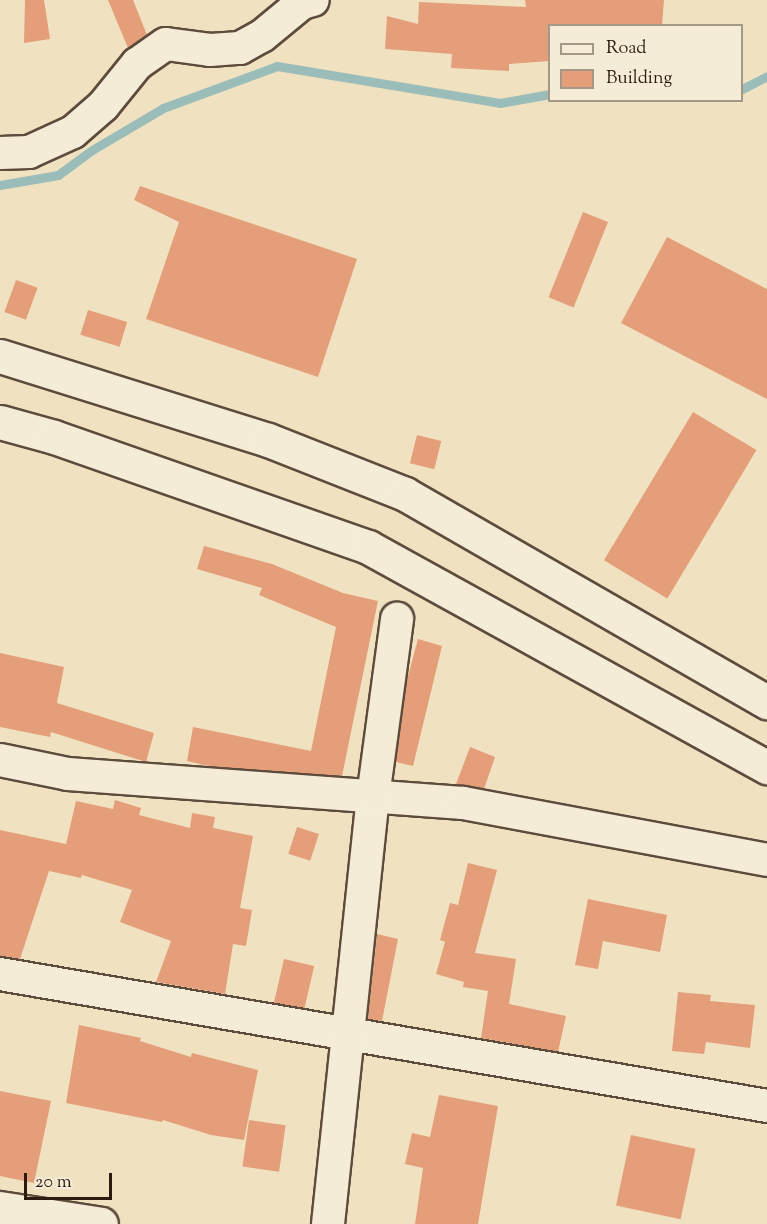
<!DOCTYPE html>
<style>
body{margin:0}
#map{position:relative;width:767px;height:1224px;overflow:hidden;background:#f0e2c1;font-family:"Sorts Mill Goudy",serif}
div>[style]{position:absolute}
.stream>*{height:9px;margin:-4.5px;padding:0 4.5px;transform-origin:4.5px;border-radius:4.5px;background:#9bbdb9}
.building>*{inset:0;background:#e49e79;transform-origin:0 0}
.roads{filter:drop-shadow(2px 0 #5d4b3c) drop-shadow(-2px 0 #5d4b3c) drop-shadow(0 2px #5d4b3c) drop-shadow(0 -2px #5d4b3c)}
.minor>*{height:32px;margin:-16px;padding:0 16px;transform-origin:16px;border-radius:16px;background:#f5ecd7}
.secondary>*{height:33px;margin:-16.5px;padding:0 16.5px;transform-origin:16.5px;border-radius:16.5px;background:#f5ecd7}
span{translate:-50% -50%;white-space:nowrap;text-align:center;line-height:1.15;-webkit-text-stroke:4.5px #f5ecd7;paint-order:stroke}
.legend{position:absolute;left:548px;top:24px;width:195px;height:78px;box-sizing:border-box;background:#f5ecd7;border:2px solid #a59887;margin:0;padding:8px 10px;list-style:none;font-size:18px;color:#2c1910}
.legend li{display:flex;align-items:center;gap:12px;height:30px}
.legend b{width:30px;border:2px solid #a59887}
.scale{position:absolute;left:24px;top:1173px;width:88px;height:27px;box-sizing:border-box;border:3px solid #2c1910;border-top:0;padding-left:8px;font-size:18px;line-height:21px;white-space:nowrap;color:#2c1910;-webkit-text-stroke:4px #f5ecd7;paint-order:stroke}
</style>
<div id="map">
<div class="stream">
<div style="left:742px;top:89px;width:28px;rotate:-27deg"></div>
<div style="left:0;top:185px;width:59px;rotate:-9.8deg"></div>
<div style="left:58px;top:175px;width:42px;rotate:-36.3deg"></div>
<div style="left:92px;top:150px;width:82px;rotate:-30.6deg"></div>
<div style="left:163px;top:108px;width:121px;rotate:-20.2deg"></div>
<div style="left:277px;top:66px;width:226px;rotate:9.4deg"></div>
<div style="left:500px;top:103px;width:51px;rotate:-10.2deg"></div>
</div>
<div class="building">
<div style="clip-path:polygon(25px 0,44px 0,50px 39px,24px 43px)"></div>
<div style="clip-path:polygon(108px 0,133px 0,147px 35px,128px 48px)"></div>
<div style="clip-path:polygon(525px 0,664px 0,662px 26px,549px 26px,549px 61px,509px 64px,509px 71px,451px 68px,452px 54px,385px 49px,387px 16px,418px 24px,419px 2px,526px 7px)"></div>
<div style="clip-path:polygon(140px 186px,357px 259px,318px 377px,146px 319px,179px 222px,134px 200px)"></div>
<div style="left:583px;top:212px;width:27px;height:92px;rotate:22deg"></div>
<div style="clip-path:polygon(667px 237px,767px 289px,767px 399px,621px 323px)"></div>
<div style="left:16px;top:280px;width:23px;height:34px;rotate:20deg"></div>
<div style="left:88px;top:310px;width:41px;height:26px;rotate:17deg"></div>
<div style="left:693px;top:412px;width:74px;height:173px;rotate:31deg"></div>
<div style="left:417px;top:435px;width:25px;height:29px;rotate:14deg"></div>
<div style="clip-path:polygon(204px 546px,272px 564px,343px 593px,378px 601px,342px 776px,213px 767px,187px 761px,193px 727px,311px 751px,336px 627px,259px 595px,262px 588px,197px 569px)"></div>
<div style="clip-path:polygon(418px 639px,442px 646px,413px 766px,396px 762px,407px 680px)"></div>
<div style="clip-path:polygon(0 653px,64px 667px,57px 703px,154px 733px,146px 762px,51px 732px,50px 737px,0 727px)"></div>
<div style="clip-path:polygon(470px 747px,495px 757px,484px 789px,456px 784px)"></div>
<div style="clip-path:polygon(115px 800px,141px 808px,139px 815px,190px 828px,192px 813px,215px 817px,213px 828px,253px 836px,240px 908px,252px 910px,246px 946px,233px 944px,225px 994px,156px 982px,171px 941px,120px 922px,132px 890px,82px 875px,81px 878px,49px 871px,20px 959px,0 956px,0 830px,66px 844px,76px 801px,113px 809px)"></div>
<div style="left:297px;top:827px;width:23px;height:28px;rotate:18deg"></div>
<div style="clip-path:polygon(468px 863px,497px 870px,475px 953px,516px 959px,509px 1004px,566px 1016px,558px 1052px,481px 1038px,488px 991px,463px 987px,464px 982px,436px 974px,445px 942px,440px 940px,450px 903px,458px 905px)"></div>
<div style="clip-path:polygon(588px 899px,667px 915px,660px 952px,603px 941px,598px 969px,575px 965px)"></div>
<div style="clip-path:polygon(377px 934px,398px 939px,382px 1021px,368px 1019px)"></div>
<div style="left:284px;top:959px;width:31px;height:45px;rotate:13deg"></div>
<div style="clip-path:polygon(678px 992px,711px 995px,710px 1001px,755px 1005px,750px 1048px,706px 1042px,704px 1054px,672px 1051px)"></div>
<div style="clip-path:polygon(79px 1025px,141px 1038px,140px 1041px,191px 1057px,192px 1053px,258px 1070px,244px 1140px,211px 1135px,163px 1120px,162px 1122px,66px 1103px)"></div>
<div style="clip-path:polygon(0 1091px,51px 1101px,34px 1183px,0 1176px)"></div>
<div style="clip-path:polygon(439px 1095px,498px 1106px,478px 1224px,415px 1224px,423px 1168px,405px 1164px,412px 1133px,430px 1137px)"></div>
<div style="left:249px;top:1120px;width:37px;height:47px;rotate:8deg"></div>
<div style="left:631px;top:1135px;width:66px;height:72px;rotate:12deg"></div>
</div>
<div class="roads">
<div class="minor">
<div style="left:0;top:153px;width:29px;rotate:-2deg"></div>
<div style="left:29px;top:152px;width:48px;rotate:-24.4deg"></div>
<div style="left:73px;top:132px;width:40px;rotate:-41deg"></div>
<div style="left:103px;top:106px;width:54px;rotate:-51deg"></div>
<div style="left:137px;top:64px;width:35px;rotate:-35deg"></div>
<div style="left:166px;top:44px;width:44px;rotate:7.8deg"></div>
<div style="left:210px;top:50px;width:30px;rotate:-4deg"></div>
<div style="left:240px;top:48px;width:25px;rotate:-29deg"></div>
<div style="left:262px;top:36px;width:52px;rotate:-39.5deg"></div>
<div style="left:302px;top:3px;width:11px;rotate:-15deg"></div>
<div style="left:0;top:760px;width:69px;rotate:11.6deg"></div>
<div style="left:68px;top:774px;width:396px;rotate:4.2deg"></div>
<div style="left:463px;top:803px;width:309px;rotate:10.6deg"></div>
<div style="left:0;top:974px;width:778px;rotate:9.76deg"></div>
<div style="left:0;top:1208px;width:103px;rotate:8.9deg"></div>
<div style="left:328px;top:1224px;width:429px;rotate:-84deg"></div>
<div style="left:373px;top:797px;width:180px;rotate:-82.3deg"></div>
</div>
<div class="secondary">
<div style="left:0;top:356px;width:281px;rotate:17.4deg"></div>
<div style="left:268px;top:440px;width:147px;rotate:21.5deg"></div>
<div style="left:405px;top:494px;width:418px;rotate:29.9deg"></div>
<div style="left:0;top:422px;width:56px;rotate:15.5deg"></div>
<div style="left:54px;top:437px;width:333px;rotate:19.3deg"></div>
<div style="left:368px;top:547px;width:456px;rotate:28.9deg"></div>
</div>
</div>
<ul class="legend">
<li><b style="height:8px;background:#f5ecd7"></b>Road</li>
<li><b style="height:16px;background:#e49e79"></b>Building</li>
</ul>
<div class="scale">20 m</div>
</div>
